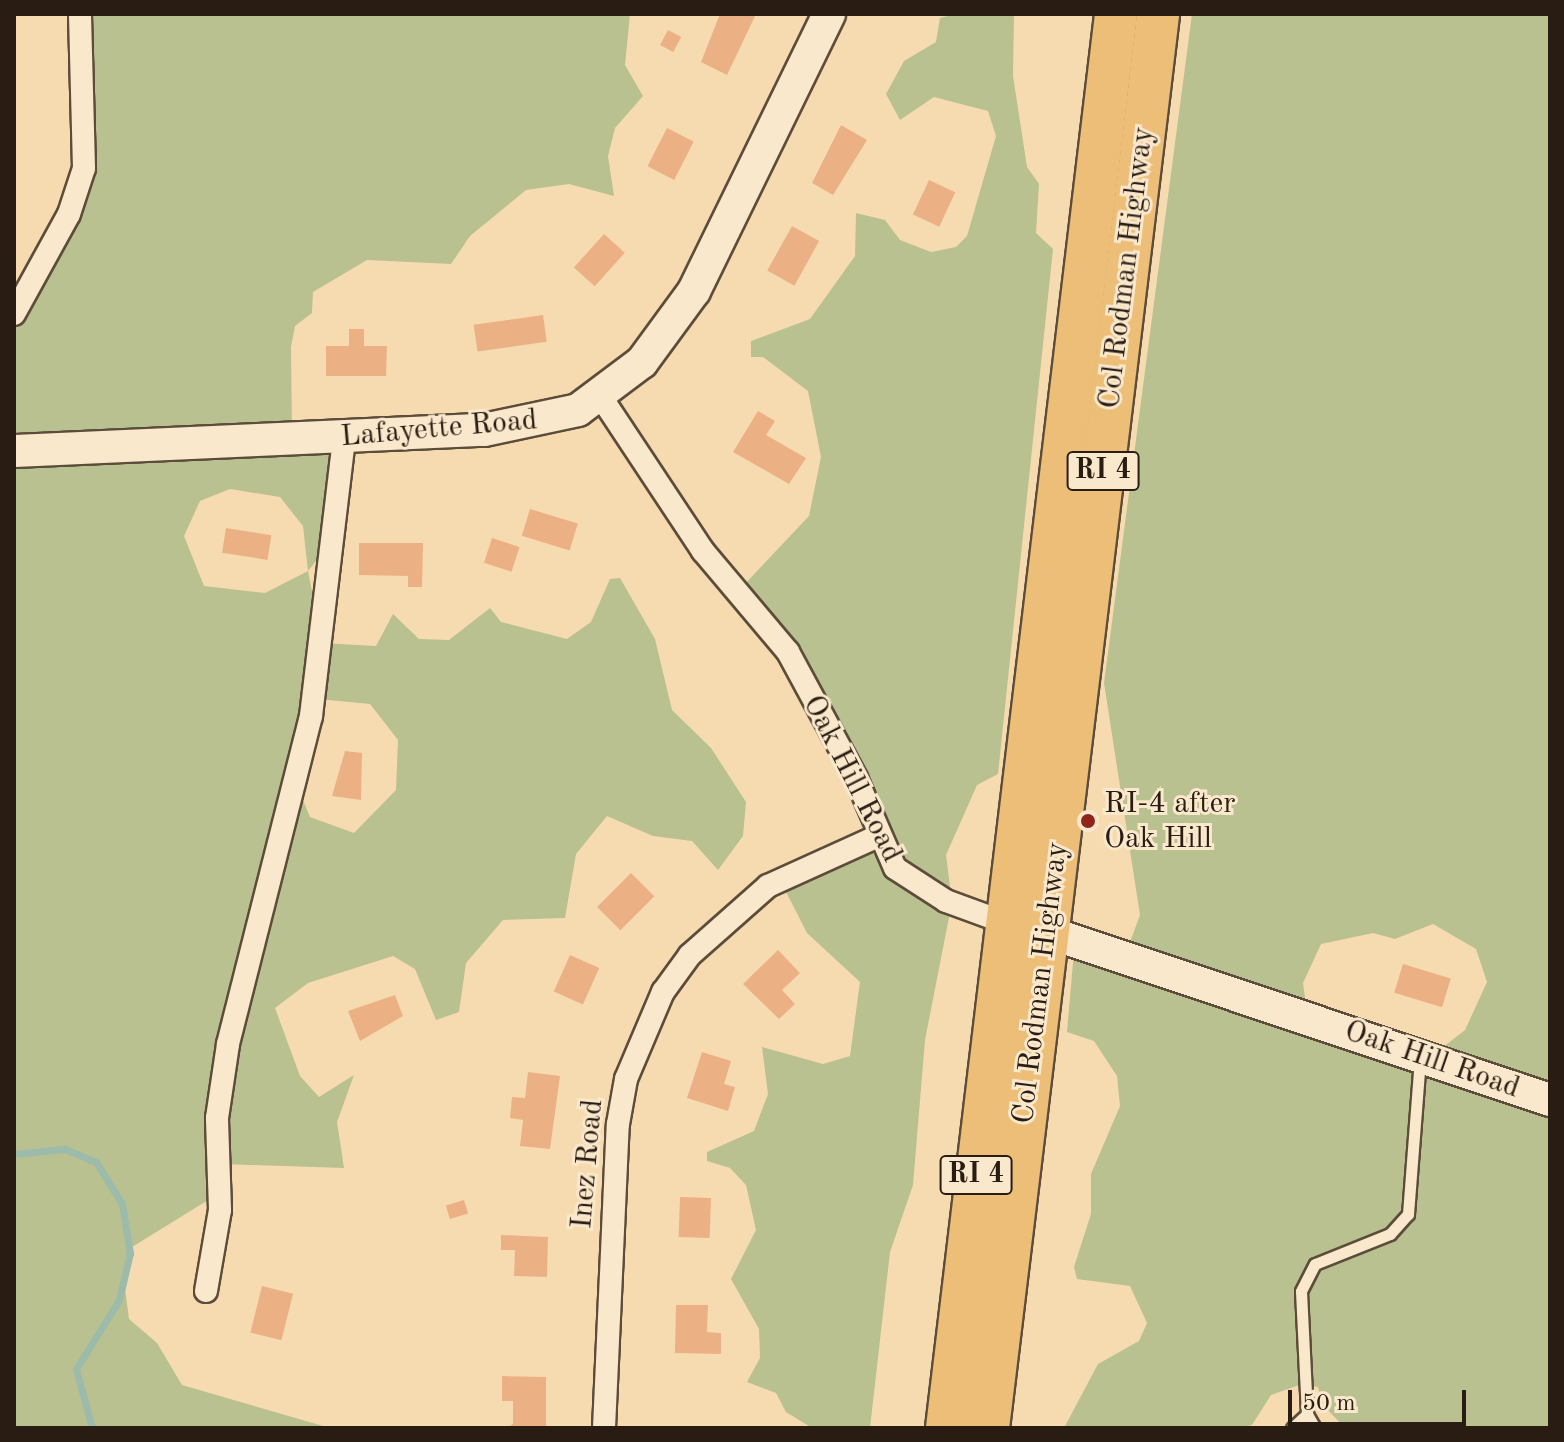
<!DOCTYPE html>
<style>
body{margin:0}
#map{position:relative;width:1564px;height:1442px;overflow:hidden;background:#f7dbb0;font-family:"Old Standard TT",serif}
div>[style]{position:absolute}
.green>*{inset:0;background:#b8c18f}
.stream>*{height:7px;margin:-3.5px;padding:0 3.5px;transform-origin:3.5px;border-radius:3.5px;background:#9dbbab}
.building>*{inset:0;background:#ebb185;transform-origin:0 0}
.roads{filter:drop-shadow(2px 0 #5c4c3a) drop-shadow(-2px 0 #5c4c3a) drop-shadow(0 2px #5c4c3a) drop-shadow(0 -2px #5c4c3a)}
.lane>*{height:11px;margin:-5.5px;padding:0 5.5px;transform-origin:5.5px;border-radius:5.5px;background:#fae8cc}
.street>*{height:22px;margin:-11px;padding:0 11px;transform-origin:11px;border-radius:11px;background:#fae8cc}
.secondary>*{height:32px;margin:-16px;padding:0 16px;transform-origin:16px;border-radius:16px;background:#fae8cc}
.highway>*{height:42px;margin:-21px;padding:0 21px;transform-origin:21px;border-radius:21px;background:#ecbe78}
.dots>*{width:22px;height:22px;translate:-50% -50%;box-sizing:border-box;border:4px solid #fae8cc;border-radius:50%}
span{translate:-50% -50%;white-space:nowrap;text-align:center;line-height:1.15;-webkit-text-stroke:6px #fae8cc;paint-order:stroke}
.shield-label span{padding:2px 6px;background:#fae8cc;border:2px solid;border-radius:6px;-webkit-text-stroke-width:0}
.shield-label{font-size:28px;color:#291c12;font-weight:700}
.street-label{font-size:30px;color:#291c12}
.poi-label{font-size:30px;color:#291c12}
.left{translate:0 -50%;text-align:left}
.frame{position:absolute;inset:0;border:16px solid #291c12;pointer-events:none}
.scale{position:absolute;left:1288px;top:1390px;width:178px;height:36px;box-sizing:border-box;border:4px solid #291c12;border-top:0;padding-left:10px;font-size:24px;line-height:28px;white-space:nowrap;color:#291c12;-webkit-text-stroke:6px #fae8cc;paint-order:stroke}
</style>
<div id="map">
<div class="green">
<div style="clip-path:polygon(evenodd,79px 14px,630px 14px,625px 65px,643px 96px,615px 128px,608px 156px,614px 196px,569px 184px,526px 190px,470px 236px,451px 264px,367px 260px,313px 292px,312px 313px,295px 326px,291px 347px,292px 435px,332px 436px,332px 541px,308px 571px,322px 643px,376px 646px,393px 614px,419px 639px,449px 640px,490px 608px,501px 622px,567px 639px,591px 622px,610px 579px,620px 578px,655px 639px,672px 710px,711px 748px,746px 802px,743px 836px,718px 870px,692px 841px,653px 836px,607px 816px,576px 854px,565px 918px,503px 920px,466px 963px,459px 1012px,436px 1020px,415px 969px,393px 956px,308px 983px,275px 1008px,300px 1076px,319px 1097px,354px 1075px,337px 1122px,344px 1168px,221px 1164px,218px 1194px,132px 1247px,124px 1281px,129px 1319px,157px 1343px,182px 1385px,330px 1428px,14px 1428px,14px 283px,24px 285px,81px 173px,79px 14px,230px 489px,280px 497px,303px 526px,308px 571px,265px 593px,204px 586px,184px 536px,200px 501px,230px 489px,79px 14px,318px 699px,370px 704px,398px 740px,396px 790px,354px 833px,310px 817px,295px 781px,318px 699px)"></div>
<div style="clip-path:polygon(956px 14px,1014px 14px,1013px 76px,1027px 167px,1039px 184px,1036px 233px,1053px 249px,998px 774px,977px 785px,946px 855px,952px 902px,925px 1040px,913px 1185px,890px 1252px,870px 1428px,812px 1428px,786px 1412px,776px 1393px,747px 1382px,760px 1358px,759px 1329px,731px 1279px,756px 1230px,746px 1185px,730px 1168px,707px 1161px,707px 1152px,754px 1131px,768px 1094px,762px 1047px,823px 1064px,850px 1056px,860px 982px,807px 933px,780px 880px,876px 829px,741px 588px,809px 516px,821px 457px,808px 391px,763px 357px,751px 357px,751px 341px,810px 319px,855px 256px,856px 213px,885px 220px,900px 240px,931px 252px,956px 247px,967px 236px,996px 136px,988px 111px,934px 97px,900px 120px,886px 94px,904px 61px,936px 42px,940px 18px)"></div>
<div style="clip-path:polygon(evenodd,1192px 14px,1550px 14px,1550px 1428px,1345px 1428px,1322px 1404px,1318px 1387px,1302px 1384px,1271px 1395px,1252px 1425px,1239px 1428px,1064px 1428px,1098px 1364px,1139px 1341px,1147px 1323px,1130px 1286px,1077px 1279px,1074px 1267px,1091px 1214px,1091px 1174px,1120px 1106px,1117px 1076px,1094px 1041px,1067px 1032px,1068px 1020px,1075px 940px,1126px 953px,1140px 915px,1104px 683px,1192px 14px,1433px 924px,1476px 949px,1487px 982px,1465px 1030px,1429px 1058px,1307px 1013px,1303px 983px,1321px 944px,1373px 933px,1395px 939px,1433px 924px)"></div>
</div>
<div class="stream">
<div style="left:14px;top:1154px;width:51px;rotate:-5.6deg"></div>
<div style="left:65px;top:1149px;width:34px;rotate:23deg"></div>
<div style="left:96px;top:1162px;width:49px;rotate:58.2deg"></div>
<div style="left:122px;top:1204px;width:50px;rotate:80.7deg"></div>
<div style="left:130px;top:1253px;width:48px;rotate:103.2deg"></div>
<div style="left:119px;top:1300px;width:81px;rotate:121.9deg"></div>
<div style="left:76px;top:1369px;width:61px;rotate:74.8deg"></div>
</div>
<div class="building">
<div style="clip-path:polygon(720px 14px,756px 14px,727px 75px,701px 62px)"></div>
<div style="left:668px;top:30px;width:15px;height:17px;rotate:28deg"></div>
<div style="clip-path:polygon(841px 125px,867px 140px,833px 195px,812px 183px)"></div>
<div style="left:667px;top:128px;width:30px;height:43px;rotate:27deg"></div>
<div style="left:929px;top:180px;width:29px;height:38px;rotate:25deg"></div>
<div style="left:792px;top:226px;width:31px;height:51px;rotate:29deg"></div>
<div style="left:604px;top:234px;width:28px;height:45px;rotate:42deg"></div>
<div style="left:543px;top:315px;width:27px;height:70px;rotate:82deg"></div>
<div style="clip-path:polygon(349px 329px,364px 329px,364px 346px,387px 346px,386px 376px,326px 376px,326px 346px,349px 346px)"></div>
<div style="clip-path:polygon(758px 411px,775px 421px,766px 435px,806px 458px,789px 484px,733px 452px)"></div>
<div style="left:530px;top:509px;width:50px;height:28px;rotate:17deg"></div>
<div style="left:226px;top:528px;width:46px;height:25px;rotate:9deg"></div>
<div style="left:492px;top:538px;width:29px;height:26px;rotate:18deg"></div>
<div style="clip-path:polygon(359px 543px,423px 543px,422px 587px,408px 587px,408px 576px,359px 575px)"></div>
<div style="clip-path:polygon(345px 751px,362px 753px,361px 800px,332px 796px)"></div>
<div style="left:631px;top:873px;width:33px;height:48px;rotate:45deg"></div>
<div style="clip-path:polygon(778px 950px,800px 973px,782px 990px,795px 1004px,779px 1019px,743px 984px)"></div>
<div style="left:570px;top:955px;width:32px;height:40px;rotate:24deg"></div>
<div style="left:1403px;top:964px;width:50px;height:30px;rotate:17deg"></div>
<div style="clip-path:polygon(395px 995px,403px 1016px,360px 1041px,348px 1011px)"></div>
<div style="clip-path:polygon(702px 1052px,731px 1061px,724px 1084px,735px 1087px,728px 1111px,687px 1098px)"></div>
<div style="clip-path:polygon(528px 1072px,560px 1076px,550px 1149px,520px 1146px,523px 1120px,510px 1118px,512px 1097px,525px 1098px)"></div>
<div style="left:680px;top:1197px;width:31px;height:40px;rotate:2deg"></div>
<div style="left:464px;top:1200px;width:14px;height:19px;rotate:73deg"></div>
<div style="clip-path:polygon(501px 1235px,548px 1237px,547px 1277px,514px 1276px,515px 1250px,501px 1250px)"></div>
<div style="left:262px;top:1286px;width:32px;height:48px;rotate:14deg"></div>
<div style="clip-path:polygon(676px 1305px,708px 1305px,707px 1332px,721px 1333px,721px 1354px,675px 1353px)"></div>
<div style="clip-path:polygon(502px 1376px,546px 1377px,546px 1426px,506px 1428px,513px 1424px,513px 1401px,502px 1401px)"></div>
</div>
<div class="roads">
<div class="lane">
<div style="left:1292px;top:1428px;width:21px;rotate:-43deg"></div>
<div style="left:1315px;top:1428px;width:16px;rotate:-120deg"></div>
<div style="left:1307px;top:1414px;width:123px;rotate:-92.8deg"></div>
<div style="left:1301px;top:1291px;width:30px;rotate:-63deg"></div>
<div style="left:1315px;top:1264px;width:81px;rotate:-21.8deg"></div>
<div style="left:1390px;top:1234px;width:27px;rotate:-48deg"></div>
<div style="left:1408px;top:1214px;width:155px;rotate:-85.6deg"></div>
</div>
<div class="street">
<div style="left:14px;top:314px;width:114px;rotate:-61.2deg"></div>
<div style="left:69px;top:214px;width:48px;rotate:-71.9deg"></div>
<div style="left:84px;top:168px;width:154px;rotate:-91.5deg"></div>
<div style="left:601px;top:397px;width:185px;rotate:56.5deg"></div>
<div style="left:703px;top:551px;width:132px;rotate:49.9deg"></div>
<div style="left:788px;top:652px;width:143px;rotate:61.6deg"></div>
<div style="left:856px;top:778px;width:98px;rotate:66.6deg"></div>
<div style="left:895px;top:868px;width:61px;rotate:32.9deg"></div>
<div style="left:946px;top:901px;width:64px;rotate:20.1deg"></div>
<div style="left:206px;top:1291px;width:82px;rotate:-80.2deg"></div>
<div style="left:220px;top:1210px;width:92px;rotate:-91.9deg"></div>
<div style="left:217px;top:1118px;width:75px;rotate:-81.5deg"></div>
<div style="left:228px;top:1044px;width:338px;rotate:-75.8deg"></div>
<div style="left:311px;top:716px;width:280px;rotate:-83.2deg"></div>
<div style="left:604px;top:1428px;width:304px;rotate:-87.4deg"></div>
<div style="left:618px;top:1124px;width:46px;rotate:-79.9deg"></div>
<div style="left:626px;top:1079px;width:95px;rotate:-67deg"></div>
<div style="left:663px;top:992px;width:46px;rotate:-53.9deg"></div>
<div style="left:690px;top:955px;width:104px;rotate:-41.5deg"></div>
<div style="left:768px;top:886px;width:121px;rotate:-24.4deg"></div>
</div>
<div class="secondary">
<div style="left:14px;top:451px;width:470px;rotate:-2.6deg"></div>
<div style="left:484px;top:430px;width:96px;rotate:-12deg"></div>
<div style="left:578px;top:410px;width:80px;rotate:-36.9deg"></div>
<div style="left:642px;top:362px;width:88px;rotate:-53.8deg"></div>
<div style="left:694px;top:291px;width:308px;rotate:-64deg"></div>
<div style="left:1029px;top:926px;width:549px;rotate:18.47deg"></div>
</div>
<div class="highway">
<div style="left:947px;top:1428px;width:1424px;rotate:-83.18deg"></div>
<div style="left:988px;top:1428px;width:1424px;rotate:-83.14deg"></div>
</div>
</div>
<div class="dots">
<div style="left:1088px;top:821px;background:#8f2418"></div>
</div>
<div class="shield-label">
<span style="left:1103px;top:471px">RI 4</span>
<span style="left:976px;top:1175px">RI 4</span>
</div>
<div class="street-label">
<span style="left:1127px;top:268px;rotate:-83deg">Col Rodman Highway</span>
<span style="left:439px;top:429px;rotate:-5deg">Lafayette Road</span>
<span style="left:852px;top:779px;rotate:63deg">Oak Hill Road</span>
<span style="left:1041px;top:983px;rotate:-83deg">Col Rodman Highway</span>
<span style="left:1432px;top:1060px;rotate:19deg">Oak Hill Road</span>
<span style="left:588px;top:1164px;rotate:-85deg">Inez Road</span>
</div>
<div class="poi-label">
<span class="left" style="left:1104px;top:821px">RI-4 after<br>Oak Hill</span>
</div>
<div class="frame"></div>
<div class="scale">50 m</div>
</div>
